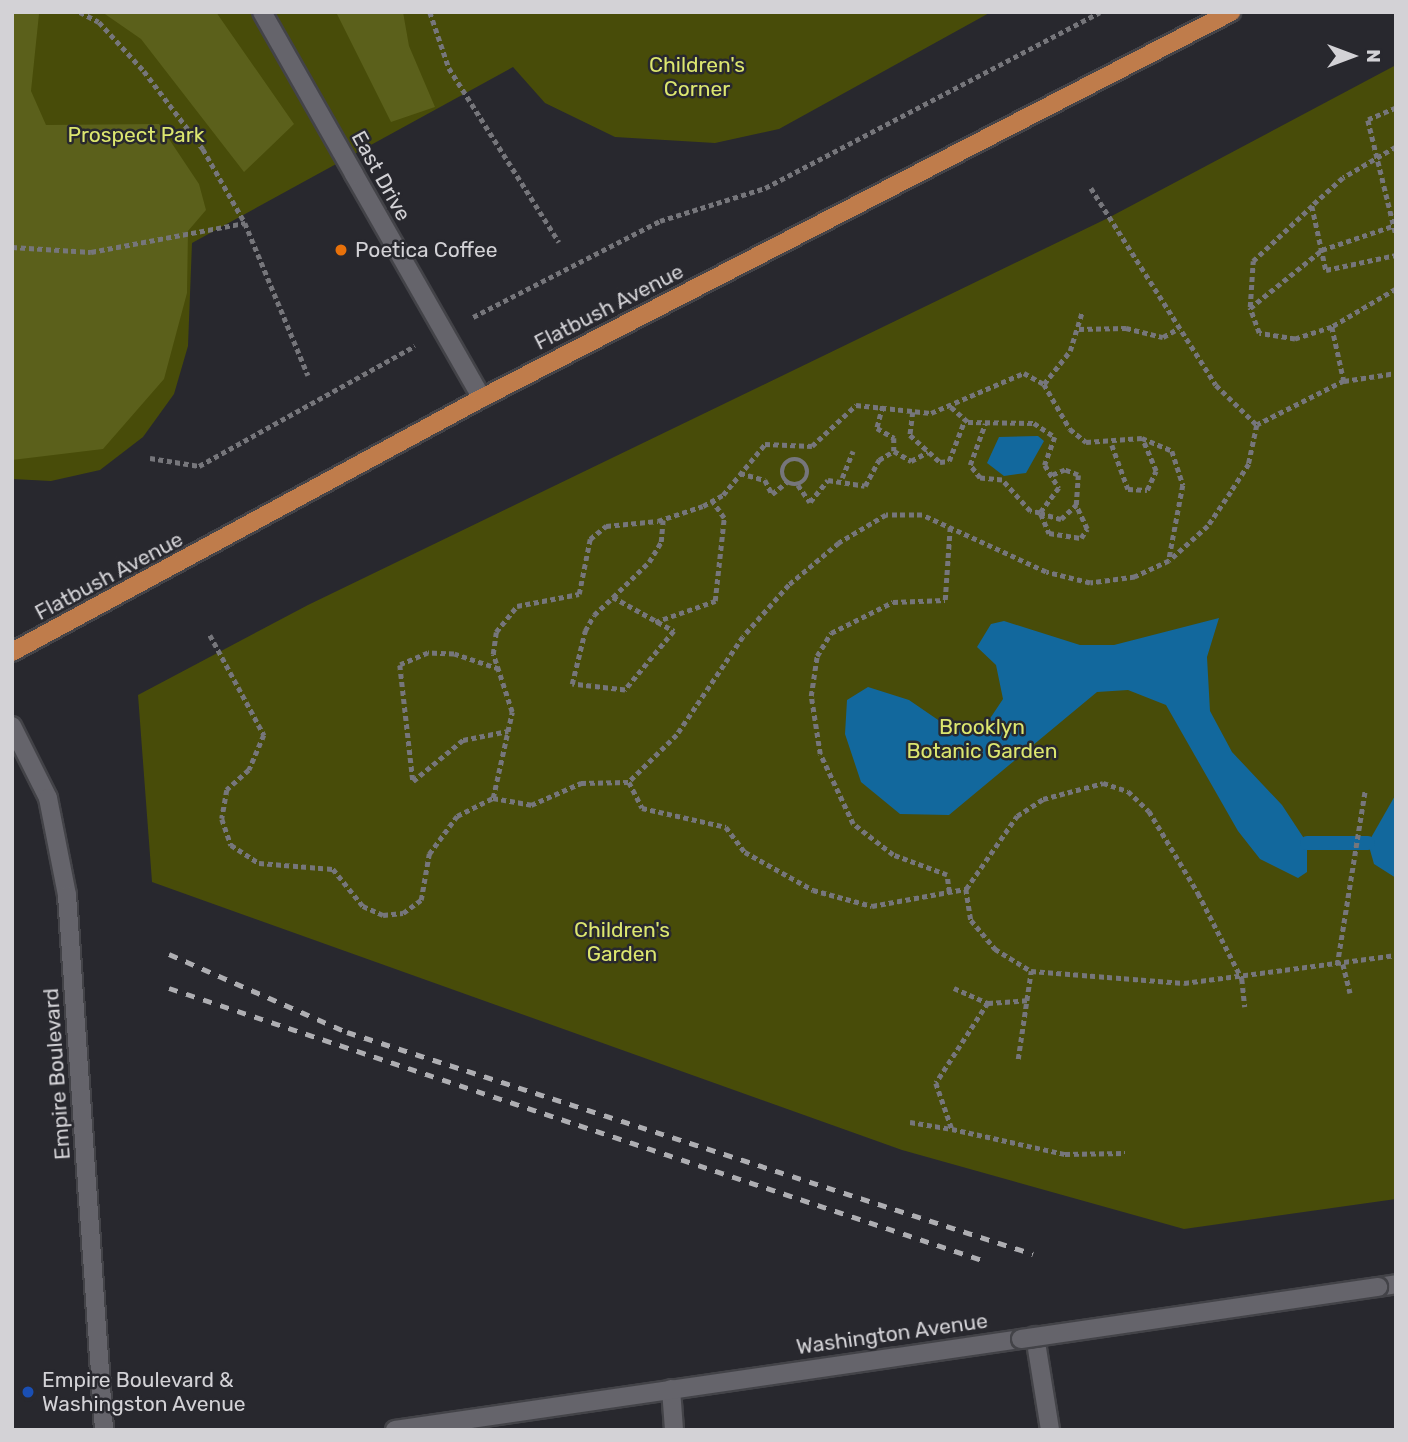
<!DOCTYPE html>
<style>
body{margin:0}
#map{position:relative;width:1408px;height:1442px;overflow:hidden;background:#28282e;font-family:Rubik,sans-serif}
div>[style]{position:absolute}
.green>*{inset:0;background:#484c09}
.forest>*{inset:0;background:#5b601b}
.water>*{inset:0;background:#12689d}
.stream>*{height:14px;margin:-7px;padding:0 7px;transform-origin:7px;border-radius:7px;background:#12689d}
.path>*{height:4.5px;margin-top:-2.25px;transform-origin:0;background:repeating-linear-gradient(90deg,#76767b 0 5px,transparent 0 8.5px)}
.path>.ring{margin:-2.25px;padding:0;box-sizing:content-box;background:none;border:4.5px solid #76767b;border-radius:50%}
.roads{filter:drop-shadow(2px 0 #434348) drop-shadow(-2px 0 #434348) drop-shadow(0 2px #434348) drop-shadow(0 -2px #434348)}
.service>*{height:18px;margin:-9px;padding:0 9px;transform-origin:9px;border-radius:9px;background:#65646b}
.pedestrian>*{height:18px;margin:-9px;padding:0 9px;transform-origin:9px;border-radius:9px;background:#65646b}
.minor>*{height:18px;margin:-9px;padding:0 9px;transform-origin:9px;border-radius:9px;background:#65646b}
.secondary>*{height:18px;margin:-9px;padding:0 9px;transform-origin:9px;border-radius:9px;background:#65646b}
.primary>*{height:18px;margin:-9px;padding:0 9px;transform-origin:9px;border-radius:9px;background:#bf7c4b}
.rail>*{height:5px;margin-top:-2.5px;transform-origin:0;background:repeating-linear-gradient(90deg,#aeaeb2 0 9px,transparent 0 18px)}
.bridges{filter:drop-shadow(2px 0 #434348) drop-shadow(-2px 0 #434348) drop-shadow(0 2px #434348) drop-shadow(0 -2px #434348)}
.secondary-bridge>*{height:18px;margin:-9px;padding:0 9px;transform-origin:9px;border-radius:9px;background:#65646b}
.dots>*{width:19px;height:19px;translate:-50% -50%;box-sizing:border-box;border:4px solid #28282e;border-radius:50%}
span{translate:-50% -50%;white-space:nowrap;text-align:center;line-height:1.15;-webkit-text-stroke:5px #28282e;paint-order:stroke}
.park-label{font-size:21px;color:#dce66f}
.street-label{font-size:21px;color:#d3d2d6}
.poi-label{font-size:21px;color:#d3d2d6}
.left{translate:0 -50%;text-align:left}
.frame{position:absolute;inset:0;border:14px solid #d3d2d6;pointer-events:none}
.north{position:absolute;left:1317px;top:21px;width:70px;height:70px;-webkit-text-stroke:5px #28282e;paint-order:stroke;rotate:90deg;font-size:19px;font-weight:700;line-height:28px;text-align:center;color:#d3d2d6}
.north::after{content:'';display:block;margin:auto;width:24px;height:32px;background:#d3d2d6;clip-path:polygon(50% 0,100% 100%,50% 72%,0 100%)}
</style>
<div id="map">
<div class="green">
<div style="clip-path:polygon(12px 12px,991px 12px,779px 129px,715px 143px,615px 137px,545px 103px,513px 67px,192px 243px,188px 346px,174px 394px,143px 437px,100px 470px,51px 481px,12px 479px)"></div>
<div style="clip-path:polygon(1396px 65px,1396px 1199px,1184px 1229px,902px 1150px,152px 882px,138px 695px,308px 605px,1108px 218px)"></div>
</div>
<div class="forest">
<div style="clip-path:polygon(12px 12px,39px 14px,31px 91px,46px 125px,159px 124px,199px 184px,206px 210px,188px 231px,187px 293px,164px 379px,103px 449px,12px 460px)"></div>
<div style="clip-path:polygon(102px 12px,216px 12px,294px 124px,244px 172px,141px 39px)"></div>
<div style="clip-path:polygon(336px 12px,403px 12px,409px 46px,435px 107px,391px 122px)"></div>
</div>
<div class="water">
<div style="clip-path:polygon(1038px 436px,1044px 441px,1026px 473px,1004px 476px,987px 463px,999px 437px)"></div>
<div style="clip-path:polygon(1219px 618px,1207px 657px,1210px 711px,1232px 752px,1282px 805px,1307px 843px,1307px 872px,1298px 878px,1260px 859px,1238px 831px,1166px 705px,1128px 690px,1097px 692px,949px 815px,900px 814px,861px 782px,845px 734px,847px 700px,868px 687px,909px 700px,944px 724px,965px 730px,985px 726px,1003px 699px,996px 665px,977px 647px,991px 624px,1004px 621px,1080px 645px,1114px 645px)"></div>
<div style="clip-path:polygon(1396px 794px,1396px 878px,1374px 864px,1368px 843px)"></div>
</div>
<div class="stream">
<div style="left:1307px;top:843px;width:61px"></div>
</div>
<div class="path">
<div style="left:80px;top:12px;width:21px;rotate:28deg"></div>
<div style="left:99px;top:22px;width:67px;rotate:47.4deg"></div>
<div style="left:144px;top:71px;width:98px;rotate:52.9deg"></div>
<div style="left:203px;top:149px;width:85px;rotate:60.4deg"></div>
<div style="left:245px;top:223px;width:165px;rotate:67.5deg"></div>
<div style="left:430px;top:12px;width:59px;rotate:71.3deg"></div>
<div style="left:449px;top:68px;width:206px;rotate:57.7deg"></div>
<div style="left:1396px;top:108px;width:30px;rotate:157deg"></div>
<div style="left:1368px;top:120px;width:118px;rotate:76.3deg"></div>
<div style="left:1396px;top:147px;width:61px;rotate:149.7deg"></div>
<div style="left:1343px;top:178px;width:42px;rotate:137.9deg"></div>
<div style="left:1312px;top:206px;width:66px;rotate:77.7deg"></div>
<div style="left:1326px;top:270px;width:72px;rotate:-12.1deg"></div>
<div style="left:1091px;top:188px;width:233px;rotate:57.6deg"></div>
<div style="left:1216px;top:385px;width:57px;rotate:44.3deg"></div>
<div style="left:12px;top:247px;width:79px;rotate:3.6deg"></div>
<div style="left:91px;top:252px;width:157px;rotate:-10.7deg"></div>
<div style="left:1396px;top:289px;width:74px;rotate:149.3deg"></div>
<div style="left:1332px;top:327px;width:55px;rotate:77.5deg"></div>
<div style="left:1344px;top:381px;width:97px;rotate:153.2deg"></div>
<div style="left:1257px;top:425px;width:40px;rotate:102deg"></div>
<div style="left:1249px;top:464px;width:33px;rotate:123deg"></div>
<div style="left:1231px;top:492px;width:41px;rotate:124.1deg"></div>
<div style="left:1208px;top:526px;width:52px;rotate:138.1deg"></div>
<div style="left:1169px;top:561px;width:38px;rotate:155deg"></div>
<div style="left:1135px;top:577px;width:45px;rotate:172.4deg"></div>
<div style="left:1090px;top:583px;width:45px;rotate:-166deg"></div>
<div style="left:1046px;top:572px;width:136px;rotate:-155.3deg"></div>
<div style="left:922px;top:515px;width:36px;rotate:180deg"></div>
<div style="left:886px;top:515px;width:55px;rotate:149.2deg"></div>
<div style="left:839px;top:543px;width:65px;rotate:140deg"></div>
<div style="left:789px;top:585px;width:69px;rotate:131.5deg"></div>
<div style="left:743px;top:637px;width:118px;rotate:124deg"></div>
<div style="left:677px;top:735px;width:67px;rotate:135.6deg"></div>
<div style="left:629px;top:782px;width:29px;rotate:63deg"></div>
<div style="left:642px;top:808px;width:86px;rotate:12.7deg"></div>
<div style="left:726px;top:827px;width:31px;rotate:53deg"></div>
<div style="left:745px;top:852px;width:78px;rotate:29.2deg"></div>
<div style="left:813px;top:890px;width:61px;rotate:15.2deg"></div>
<div style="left:872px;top:906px;width:96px;rotate:-10.3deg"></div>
<div style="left:966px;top:889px;width:31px;rotate:81deg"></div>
<div style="left:971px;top:920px;width:38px;rotate:50deg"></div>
<div style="left:995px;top:949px;width:42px;rotate:31.4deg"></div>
<div style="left:1031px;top:971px;width:153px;rotate:4.5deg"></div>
<div style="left:1184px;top:983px;width:214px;rotate:-7.5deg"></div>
<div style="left:1250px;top:307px;width:46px;rotate:-86.3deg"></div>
<div style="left:1253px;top:261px;width:81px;rotate:-43deg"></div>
<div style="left:473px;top:317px;width:210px;rotate:-27.2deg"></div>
<div style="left:660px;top:221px;width:110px;rotate:-17.4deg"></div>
<div style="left:765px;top:188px;width:378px;rotate:-27.7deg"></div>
<div style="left:1332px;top:327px;width:39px;rotate:162deg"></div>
<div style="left:1295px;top:339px;width:36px;rotate:-171deg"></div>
<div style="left:1259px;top:333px;width:27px;rotate:-110deg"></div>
<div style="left:1250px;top:308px;width:92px;rotate:-38.9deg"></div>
<div style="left:1322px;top:250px;width:78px;rotate:-18.7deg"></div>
<div style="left:1079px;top:329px;width:47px;rotate:-1.2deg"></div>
<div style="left:1126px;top:328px;width:38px;rotate:14deg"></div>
<div style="left:1163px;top:337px;width:18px;rotate:-29deg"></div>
<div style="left:1344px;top:381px;width:53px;rotate:-8.7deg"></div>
<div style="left:1044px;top:384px;width:42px;rotate:-51.8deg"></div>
<div style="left:1070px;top:351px;width:41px;rotate:-72.9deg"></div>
<div style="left:883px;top:406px;width:23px;rotate:105deg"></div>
<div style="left:877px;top:428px;width:20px;rotate:30deg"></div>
<div style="left:894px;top:438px;width:13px;rotate:90deg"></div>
<div style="left:951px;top:407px;width:23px;rotate:41deg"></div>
<div style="left:968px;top:422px;width:66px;rotate:0.9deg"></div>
<div style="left:1034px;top:423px;width:25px;rotate:34deg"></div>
<div style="left:1055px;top:437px;width:30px;rotate:110deg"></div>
<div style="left:1045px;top:465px;width:27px;rotate:59deg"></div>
<div style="left:1059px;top:488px;width:31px;rotate:127deg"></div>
<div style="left:1040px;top:513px;width:10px;rotate:-169deg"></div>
<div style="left:1030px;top:511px;width:42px;rotate:-132.1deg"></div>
<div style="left:1002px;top:480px;width:22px;rotate:-175deg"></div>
<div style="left:980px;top:478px;width:16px;rotate:-128deg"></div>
<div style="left:970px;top:465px;width:44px;rotate:-69.9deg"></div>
<div style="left:913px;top:412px;width:23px;rotate:97deg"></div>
<div style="left:910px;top:435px;width:40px;rotate:42deg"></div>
<div style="left:940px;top:462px;width:9px;rotate:-6deg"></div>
<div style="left:949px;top:461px;width:45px;rotate:-69.1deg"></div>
<div style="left:1112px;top:445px;width:47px;rotate:70deg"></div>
<div style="left:1128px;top:489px;width:19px;rotate:3deg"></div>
<div style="left:1147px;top:490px;width:21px;rotate:-65deg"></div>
<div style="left:1156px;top:471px;width:36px;rotate:-113deg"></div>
<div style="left:894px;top:451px;width:20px;rotate:30deg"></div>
<div style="left:911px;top:461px;width:19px;rotate:-28deg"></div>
<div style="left:150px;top:458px;width:50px;rotate:9.3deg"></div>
<div style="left:199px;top:466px;width:247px;rotate:-29.1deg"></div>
<div class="ring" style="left:782px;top:459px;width:21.5px;height:21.5px"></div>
<div style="left:740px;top:473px;width:26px;rotate:16deg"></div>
<div style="left:765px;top:480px;width:16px;rotate:63deg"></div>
<div style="left:772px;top:494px;width:19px;rotate:-39deg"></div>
<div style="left:842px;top:478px;width:29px;rotate:-68deg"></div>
<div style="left:798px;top:485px;width:21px;rotate:55deg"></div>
<div style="left:810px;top:502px;width:28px;rotate:-51deg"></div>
<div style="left:828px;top:480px;width:37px;rotate:9deg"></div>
<div style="left:865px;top:486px;width:30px;rotate:-62deg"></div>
<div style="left:879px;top:460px;width:17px;rotate:-31deg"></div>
<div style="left:1040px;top:513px;width:22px;rotate:16deg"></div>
<div style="left:1061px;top:519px;width:21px;rotate:-43deg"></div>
<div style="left:1076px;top:505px;width:30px;rotate:-86deg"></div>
<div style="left:1078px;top:475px;width:14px;rotate:-159deg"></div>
<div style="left:1065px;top:470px;width:16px;rotate:158deg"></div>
<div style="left:1041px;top:514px;width:21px;rotate:67deg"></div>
<div style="left:1049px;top:533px;width:32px;rotate:9deg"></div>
<div style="left:1081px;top:538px;width:11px;rotate:-56deg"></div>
<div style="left:1087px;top:529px;width:26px;rotate:-115deg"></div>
<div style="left:613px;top:597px;width:70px;rotate:29.1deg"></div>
<div style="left:674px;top:631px;width:77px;rotate:129.7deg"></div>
<div style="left:625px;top:690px;width:53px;rotate:-173.5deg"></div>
<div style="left:572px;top:684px;width:55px;rotate:-76.2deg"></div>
<div style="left:585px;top:631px;width:18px;rotate:-61deg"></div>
<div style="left:594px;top:615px;width:26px;rotate:-43deg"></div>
<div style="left:613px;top:597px;width:50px;rotate:-44.2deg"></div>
<div style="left:649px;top:562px;width:23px;rotate:-59deg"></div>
<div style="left:661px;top:542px;width:22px;rotate:-85deg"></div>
<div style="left:655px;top:622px;width:64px;rotate:-19.3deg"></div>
<div style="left:715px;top:601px;width:83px;rotate:-83.8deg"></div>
<div style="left:724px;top:518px;width:21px;rotate:-125deg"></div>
<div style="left:210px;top:635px;width:114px;rotate:61.6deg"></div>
<div style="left:264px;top:735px;width:38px;rotate:113deg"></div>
<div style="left:249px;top:770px;width:30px;rotate:138deg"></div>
<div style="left:227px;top:790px;width:29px;rotate:100deg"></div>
<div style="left:222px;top:819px;width:28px;rotate:71deg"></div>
<div style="left:231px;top:845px;width:33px;rotate:33deg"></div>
<div style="left:259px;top:863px;width:74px;rotate:4.6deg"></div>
<div style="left:333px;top:869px;width:48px;rotate:51deg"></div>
<div style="left:363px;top:906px;width:22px;rotate:24deg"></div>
<div style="left:383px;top:915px;width:20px;rotate:-6deg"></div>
<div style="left:403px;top:913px;width:22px;rotate:-36deg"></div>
<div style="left:421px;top:900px;width:47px;rotate:-80.1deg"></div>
<div style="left:429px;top:854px;width:47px;rotate:-53.6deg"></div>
<div style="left:457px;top:816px;width:40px;rotate:-26.6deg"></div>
<div style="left:493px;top:798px;width:39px;rotate:10deg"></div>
<div style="left:531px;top:805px;width:55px;rotate:-23.7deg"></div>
<div style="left:581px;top:783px;width:48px;rotate:-1.2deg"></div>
<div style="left:499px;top:669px;width:47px;rotate:-161.6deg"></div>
<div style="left:454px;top:654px;width:26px;rotate:-178deg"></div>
<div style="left:428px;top:653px;width:30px;rotate:157deg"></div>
<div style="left:400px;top:665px;width:117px;rotate:83.6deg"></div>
<div style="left:413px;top:781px;width:65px;rotate:-39.4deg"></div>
<div style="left:463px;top:740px;width:46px;rotate:-11.3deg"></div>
<div style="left:493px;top:798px;width:88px;rotate:-77.5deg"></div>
<div style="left:512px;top:712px;width:61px;rotate:-108.1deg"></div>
<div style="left:493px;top:654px;width:22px;rotate:-82deg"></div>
<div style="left:496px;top:632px;width:33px;rotate:-51deg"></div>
<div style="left:517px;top:606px;width:63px;rotate:-11deg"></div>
<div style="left:579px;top:594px;width:56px;rotate:-78.7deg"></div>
<div style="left:590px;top:539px;width:21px;rotate:-39deg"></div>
<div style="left:606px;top:526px;width:52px;rotate:-5.5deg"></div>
<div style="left:658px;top:521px;width:47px;rotate:-18.4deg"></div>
<div style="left:703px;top:506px;width:23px;rotate:-29deg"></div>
<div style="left:723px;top:495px;width:66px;rotate:-50.5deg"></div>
<div style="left:765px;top:444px;width:47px;rotate:2.4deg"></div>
<div style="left:812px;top:446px;width:60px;rotate:-43deg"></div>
<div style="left:856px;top:405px;width:75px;rotate:6.1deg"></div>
<div style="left:931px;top:413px;width:101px;rotate:-23.3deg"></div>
<div style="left:1024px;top:373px;width:23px;rotate:29deg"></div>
<div style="left:1044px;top:384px;width:52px;rotate:60deg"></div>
<div style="left:1070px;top:429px;width:21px;rotate:39deg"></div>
<div style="left:1086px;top:442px;width:56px;rotate:-4.1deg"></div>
<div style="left:1142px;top:438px;width:33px;rotate:23deg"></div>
<div style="left:1172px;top:451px;width:36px;rotate:72deg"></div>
<div style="left:1183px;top:485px;width:76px;rotate:100.6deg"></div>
<div style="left:966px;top:889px;width:89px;rotate:-55.1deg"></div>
<div style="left:1017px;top:816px;width:31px;rotate:-33deg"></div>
<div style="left:1043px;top:799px;width:62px;rotate:-14.9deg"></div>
<div style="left:1103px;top:783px;width:26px;rotate:18deg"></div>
<div style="left:1128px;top:791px;width:29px;rotate:44deg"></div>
<div style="left:1149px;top:811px;width:96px;rotate:59.1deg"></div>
<div style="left:1198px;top:893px;width:97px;rotate:62.9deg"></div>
<div style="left:1242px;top:979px;width:28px;rotate:84deg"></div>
<div style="left:949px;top:892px;width:17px;rotate:-97deg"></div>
<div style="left:947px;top:875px;width:58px;rotate:-159.7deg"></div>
<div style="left:893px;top:855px;width:51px;rotate:-142.2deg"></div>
<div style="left:853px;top:824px;width:77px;rotate:-115.2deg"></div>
<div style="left:820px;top:754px;width:59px;rotate:-98.8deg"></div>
<div style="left:811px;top:696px;width:40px;rotate:-81.5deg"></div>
<div style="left:817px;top:656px;width:27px;rotate:-59deg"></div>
<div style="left:831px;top:633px;width:69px;rotate:-26.6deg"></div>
<div style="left:893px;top:602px;width:52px;rotate:-2.2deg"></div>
<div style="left:945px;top:600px;width:73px;rotate:-86.1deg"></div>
<div style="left:1343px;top:964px;width:30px;rotate:76deg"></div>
<div style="left:1337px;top:965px;width:176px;rotate:-80.9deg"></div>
<div style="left:954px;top:988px;width:37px;rotate:24deg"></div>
<div style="left:988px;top:1003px;width:39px;rotate:-4deg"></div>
<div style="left:988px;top:1003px;width:95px;rotate:123deg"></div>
<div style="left:936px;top:1083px;width:49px;rotate:70.8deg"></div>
<div style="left:952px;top:1129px;width:116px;rotate:12.5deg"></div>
<div style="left:1065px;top:1154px;width:60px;rotate:-1deg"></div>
<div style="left:1018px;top:1059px;width:89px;rotate:-81.6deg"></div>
<div style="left:910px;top:1122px;width:43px;rotate:9.5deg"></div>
</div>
<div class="roads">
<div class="service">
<div style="left:354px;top:174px;width:258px;rotate:60.3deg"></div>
<div style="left:1035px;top:1336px;width:95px;rotate:80.9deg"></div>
</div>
<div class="pedestrian">
<div style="left:262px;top:12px;width:186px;rotate:60.4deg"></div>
</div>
<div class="minor">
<div style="left:671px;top:1389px;width:41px;rotate:85.8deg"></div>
</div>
<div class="secondary">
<div style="left:12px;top:726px;width:80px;rotate:63.4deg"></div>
<div style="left:48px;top:798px;width:99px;rotate:78.9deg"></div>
<div style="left:67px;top:895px;width:536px;rotate:86.04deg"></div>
<div style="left:1378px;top:1287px;width:18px;rotate:-9deg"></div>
<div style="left:395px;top:1430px;width:633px;rotate:-8.27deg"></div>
</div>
<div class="primary">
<div style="left:12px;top:652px;width:534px;rotate:-28.39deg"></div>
<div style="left:482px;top:398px;width:843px;rotate:-27.26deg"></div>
</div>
</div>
<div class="rail">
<div style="left:169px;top:954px;width:194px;rotate:23.7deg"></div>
<div style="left:347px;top:1032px;width:721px;rotate:17.93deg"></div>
<div style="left:169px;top:988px;width:860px;rotate:18.5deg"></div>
</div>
<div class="bridges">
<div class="secondary-bridge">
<div style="left:1021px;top:1339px;width:361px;rotate:-8.3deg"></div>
</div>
</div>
<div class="dots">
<div style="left:341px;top:250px;background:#e8710a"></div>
<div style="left:28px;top:1392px;background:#1a4fb4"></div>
</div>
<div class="park-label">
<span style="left:697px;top:77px">Children's<br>Corner</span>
<span style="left:136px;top:135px">Prospect Park</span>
<span style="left:982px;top:739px">Brooklyn<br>Botanic Garden</span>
<span style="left:622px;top:942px">Children's<br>Garden</span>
</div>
<div class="street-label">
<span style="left:381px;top:176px;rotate:61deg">East Drive</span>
<span style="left:609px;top:307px;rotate:-27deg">Flatbush Avenue</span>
<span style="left:109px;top:576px;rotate:-28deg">Flatbush Avenue</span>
<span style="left:57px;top:1074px;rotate:-94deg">Empire Boulevard</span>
<span style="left:892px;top:1334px;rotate:-8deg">Washington Avenue</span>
</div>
<div class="poi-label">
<span class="left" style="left:355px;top:250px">Poetica Coffee</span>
<span class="left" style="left:42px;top:1392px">Empire Boulevard &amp;<br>Washingston Avenue</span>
</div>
<div class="frame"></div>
<div class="north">N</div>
</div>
